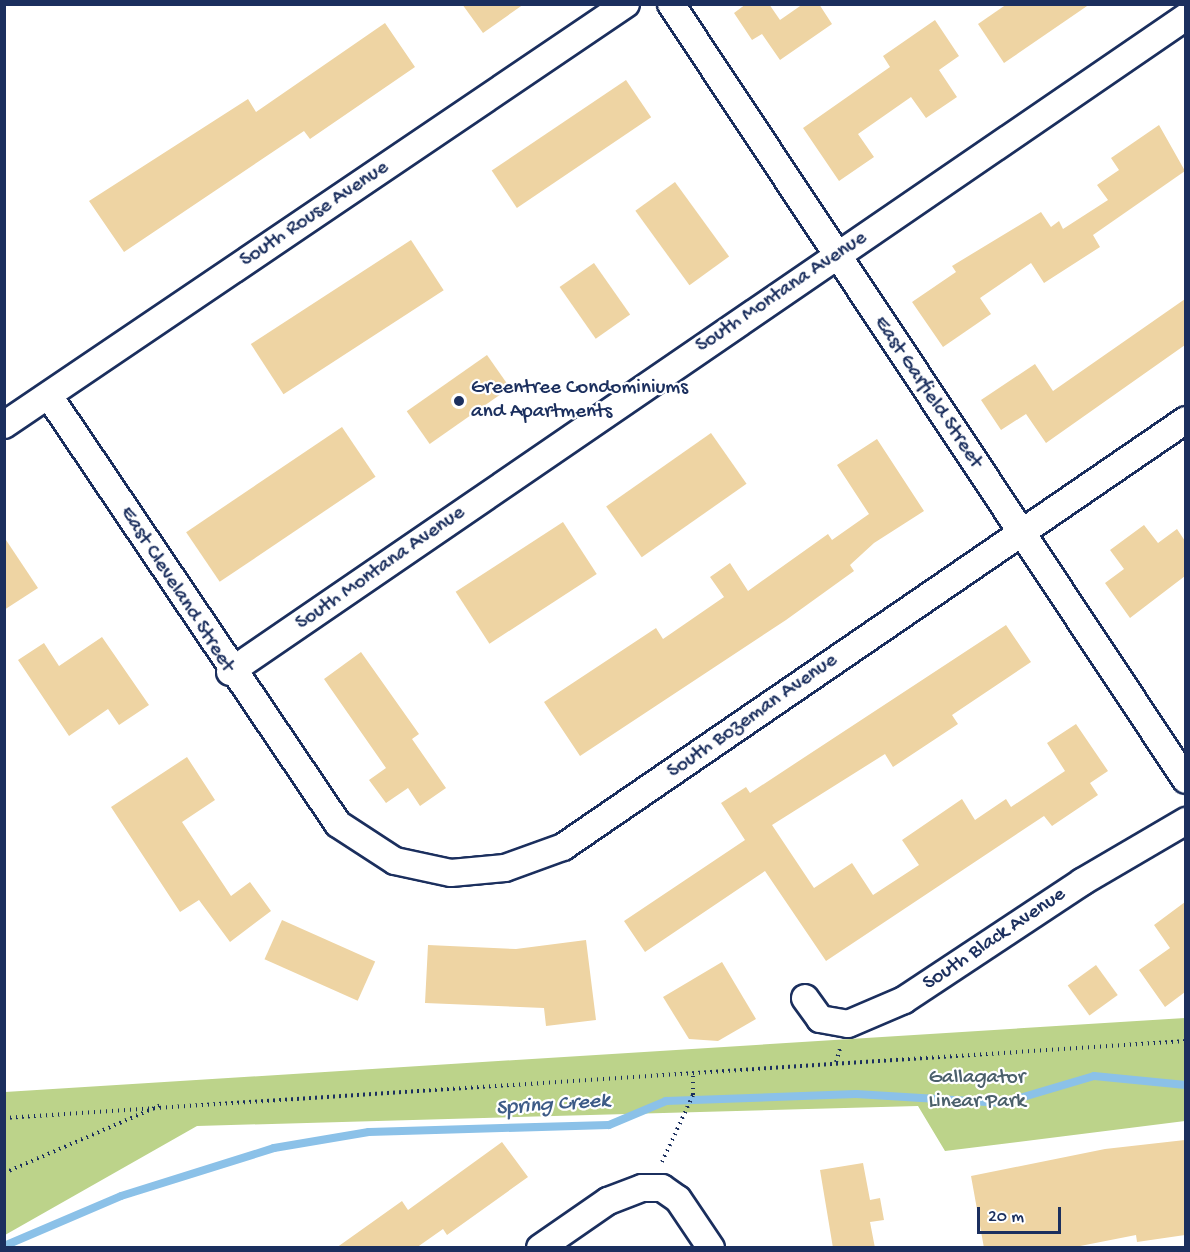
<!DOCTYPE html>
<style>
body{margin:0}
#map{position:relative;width:1190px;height:1252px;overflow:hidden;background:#fff;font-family:"Gochi Hand",sans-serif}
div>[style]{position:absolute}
.green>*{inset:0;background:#bcd38a}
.stream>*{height:8px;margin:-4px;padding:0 4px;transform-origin:4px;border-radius:4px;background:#8bc1e8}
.building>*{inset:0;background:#eed4a3;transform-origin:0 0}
.path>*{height:4px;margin-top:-2px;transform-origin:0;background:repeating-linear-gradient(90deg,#1b2f5e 0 1.5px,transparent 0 6px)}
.roads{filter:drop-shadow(2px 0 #1b2f5e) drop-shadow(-2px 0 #1b2f5e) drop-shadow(0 2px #1b2f5e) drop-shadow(0 -2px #1b2f5e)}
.street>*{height:26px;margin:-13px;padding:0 13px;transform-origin:13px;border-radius:13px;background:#fff}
.dots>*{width:16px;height:16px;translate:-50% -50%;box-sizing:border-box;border:3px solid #fff;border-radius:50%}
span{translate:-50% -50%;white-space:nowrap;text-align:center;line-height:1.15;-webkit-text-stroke:4.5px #fff;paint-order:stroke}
.street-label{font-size:21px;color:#1b2f5e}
.poi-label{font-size:21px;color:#1b2f5e}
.left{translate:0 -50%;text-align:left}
.park-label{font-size:21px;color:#4b606b}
.water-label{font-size:22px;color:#3d5b87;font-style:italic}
.frame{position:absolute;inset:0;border:6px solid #1b2f5e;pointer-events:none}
.scale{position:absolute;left:977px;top:1207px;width:84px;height:27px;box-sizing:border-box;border:3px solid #1b2f5e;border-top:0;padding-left:8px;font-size:18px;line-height:21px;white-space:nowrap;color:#1b2f5e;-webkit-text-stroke:4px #fff;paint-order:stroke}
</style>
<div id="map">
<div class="green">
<div style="clip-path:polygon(1185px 1018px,1185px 1121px,945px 1151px,918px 1106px,197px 1126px,5px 1235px,5px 1092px)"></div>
</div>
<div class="stream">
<div style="left:4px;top:1246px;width:127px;rotate:-23.1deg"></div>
<div style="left:121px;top:1196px;width:160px;rotate:-17.4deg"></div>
<div style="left:274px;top:1148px;width:96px;rotate:-9.6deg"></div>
<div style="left:369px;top:1132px;width:240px;rotate:-1.7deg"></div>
<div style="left:609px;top:1125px;width:62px;rotate:-22.8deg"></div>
<div style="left:666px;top:1101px;width:190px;rotate:-2.1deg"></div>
<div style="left:856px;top:1094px;width:147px;rotate:3.5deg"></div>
<div style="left:1003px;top:1103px;width:95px;rotate:-16.5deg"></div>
<div style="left:1094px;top:1076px;width:92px;rotate:5.6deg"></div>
</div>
<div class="building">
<div style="clip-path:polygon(462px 4px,524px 4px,483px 33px)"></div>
<div style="clip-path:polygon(746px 4px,769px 4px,780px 20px,803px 4px,819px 4px,832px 24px,780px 60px,762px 34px,752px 40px,734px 13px)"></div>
<div style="clip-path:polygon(1007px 4px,1090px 4px,1004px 63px,978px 24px)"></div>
<div style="clip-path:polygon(935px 20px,959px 56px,939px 70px,957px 97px,926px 118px,911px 97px,858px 134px,874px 157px,839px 181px,803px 128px,890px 67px,883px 56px)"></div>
<div style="clip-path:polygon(385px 23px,415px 67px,310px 139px,304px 131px,124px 252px,89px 201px,248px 99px,256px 112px)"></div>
<div style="left:626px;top:80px;width:45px;height:162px;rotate:56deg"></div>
<div style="clip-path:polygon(1159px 125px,1185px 171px,1093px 235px,1100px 247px,1044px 283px,1031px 263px,980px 298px,991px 314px,943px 347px,912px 302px,956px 272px,952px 266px,1041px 212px,1051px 227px,1059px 221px,1063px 229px,1108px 200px,1097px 185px,1119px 170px,1111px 158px)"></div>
<div style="left:675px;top:182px;width:92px;height:49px;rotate:54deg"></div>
<div style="left:411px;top:240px;width:60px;height:191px;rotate:57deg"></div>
<div style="left:594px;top:263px;width:63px;height:42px;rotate:55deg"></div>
<div style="clip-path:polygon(1185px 299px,1185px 345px,1046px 443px,1026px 414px,1001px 430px,981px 400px,1035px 364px,1053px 391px)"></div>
<div style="left:487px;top:355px;width:40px;height:98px;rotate:55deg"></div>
<div style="left:342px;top:427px;width:60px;height:188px;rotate:56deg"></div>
<div style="left:711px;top:433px;width:62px;height:128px;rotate:55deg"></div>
<div style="clip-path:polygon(877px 439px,924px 511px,874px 543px,850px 565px,854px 571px,786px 620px,580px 756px,544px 702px,656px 628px,663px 639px,724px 597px,710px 577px,730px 563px,748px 591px,828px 534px,832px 540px,869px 514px,837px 465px)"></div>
<div style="left:563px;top:522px;width:62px;height:128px;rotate:57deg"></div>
<div style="clip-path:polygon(1144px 525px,1158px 543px,1177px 529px,1185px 541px,1185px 576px,1130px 618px,1105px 583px,1124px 569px,1110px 550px)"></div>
<div style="clip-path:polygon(4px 537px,38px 588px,4px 610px)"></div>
<div style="clip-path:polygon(1006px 625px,1031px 662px,952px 715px,958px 724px,893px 767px,885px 754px,772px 825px,814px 888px,852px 863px,873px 895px,919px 865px,902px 840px,962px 799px,975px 820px,1006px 799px,1011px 807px,1065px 771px,1047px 743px,1076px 724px,1108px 771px,1090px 783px,1098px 795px,1052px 826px,1044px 816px,826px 961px,765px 871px,645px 952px,624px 921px,745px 840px,721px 803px,746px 787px,750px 793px)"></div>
<div style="clip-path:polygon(102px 637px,149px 705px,119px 725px,108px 709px,69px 736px,18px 660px,44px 643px,59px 666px)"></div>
<div style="clip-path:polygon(361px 652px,419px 734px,412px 739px,446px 788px,420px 806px,408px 788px,386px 803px,369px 780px,386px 768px,324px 679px)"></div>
<div style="clip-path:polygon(187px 757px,215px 800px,182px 822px,231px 896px,250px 882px,271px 911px,230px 942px,199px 900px,180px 912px,111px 807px)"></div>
<div style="clip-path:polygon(1185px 902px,1185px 992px,1165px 1007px,1139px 970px,1170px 948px,1154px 925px)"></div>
<div style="left:282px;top:920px;width:102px;height:43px;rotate:24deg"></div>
<div style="clip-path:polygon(586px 940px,596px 1020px,546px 1026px,544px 1008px,425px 1003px,428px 945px,516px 949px)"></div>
<div style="clip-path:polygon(722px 962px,756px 1019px,718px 1041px,689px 1039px,663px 997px)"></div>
<div style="left:1096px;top:965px;width:37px;height:35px;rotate:54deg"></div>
<div style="clip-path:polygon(1185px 1140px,1185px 1235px,1137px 1242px,1136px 1235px,1070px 1248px,984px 1248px,971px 1176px,1105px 1149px)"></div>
<div style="clip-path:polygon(502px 1142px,528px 1177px,447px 1235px,443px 1229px,416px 1248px,336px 1248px,402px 1201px,408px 1210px)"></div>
<div style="clip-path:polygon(863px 1163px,870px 1200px,880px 1198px,884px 1220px,870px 1222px,875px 1248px,833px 1248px,820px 1170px)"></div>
</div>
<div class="path">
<div style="left:836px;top:1062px;width:14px;rotate:-73deg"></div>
<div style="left:4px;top:1118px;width:1185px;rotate:-3.73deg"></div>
<div style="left:662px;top:1162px;width:74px;rotate:-65.2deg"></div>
<div style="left:693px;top:1095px;width:24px;rotate:-90deg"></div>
<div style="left:4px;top:1173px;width:171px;rotate:-23.4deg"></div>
</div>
<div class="roads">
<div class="street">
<div style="left:671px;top:4px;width:931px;rotate:56.43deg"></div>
<div style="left:49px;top:396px;width:516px;rotate:55.97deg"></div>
<div style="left:338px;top:824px;width:68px;rotate:33deg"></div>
<div style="left:395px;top:861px;width:57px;rotate:12.1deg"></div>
<div style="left:451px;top:873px;width:54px;rotate:-5.3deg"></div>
<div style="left:505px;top:868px;width:62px;rotate:-19.9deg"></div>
<div style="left:563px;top:847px;width:755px;rotate:-34.43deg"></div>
<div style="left:4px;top:425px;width:751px;rotate:-34.09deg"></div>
<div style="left:230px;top:672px;width:1159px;rotate:-34.42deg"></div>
<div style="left:805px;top:998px;width:26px;rotate:54deg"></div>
<div style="left:820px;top:1019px;width:28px;rotate:10deg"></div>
<div style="left:848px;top:1024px;width:61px;rotate:-23.2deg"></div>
<div style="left:904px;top:1000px;width:214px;rotate:-33.5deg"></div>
<div style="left:1082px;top:882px;width:121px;rotate:-30.4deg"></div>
<div style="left:540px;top:1248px;width:83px;rotate:-34.7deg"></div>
<div style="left:608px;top:1201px;width:36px;rotate:-21deg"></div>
<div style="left:642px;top:1188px;width:20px"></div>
<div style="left:662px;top:1188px;width:19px;rotate:35deg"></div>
<div style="left:678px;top:1199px;width:59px;rotate:56deg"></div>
</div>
</div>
<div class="dots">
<div style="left:459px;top:401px;background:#1b2f5e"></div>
</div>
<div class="street-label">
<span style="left:315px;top:215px;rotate:-34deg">South Rouse Avenue</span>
<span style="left:782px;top:293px;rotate:-34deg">South Montana Avenue</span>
<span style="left:927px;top:393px;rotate:56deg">East Garfield Street</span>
<span style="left:381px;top:569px;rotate:-35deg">South Montana Avenue</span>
<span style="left:176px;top:590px;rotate:57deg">East Cleveland Street</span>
<span style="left:753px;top:717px;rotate:-35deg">South Bozeman Avenue</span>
<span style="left:995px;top:940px;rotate:-34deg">South Black Avenue</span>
</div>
<div class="poi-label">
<span class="left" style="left:471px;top:401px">Greentree Condominiums<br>and Apartments</span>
</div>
<div class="park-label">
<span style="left:977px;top:1091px">Gallagator<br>Linear Park</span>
</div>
<div class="water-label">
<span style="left:553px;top:1106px;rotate:-4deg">Spring Creek</span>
</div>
<div class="frame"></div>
<div class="scale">20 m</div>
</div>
